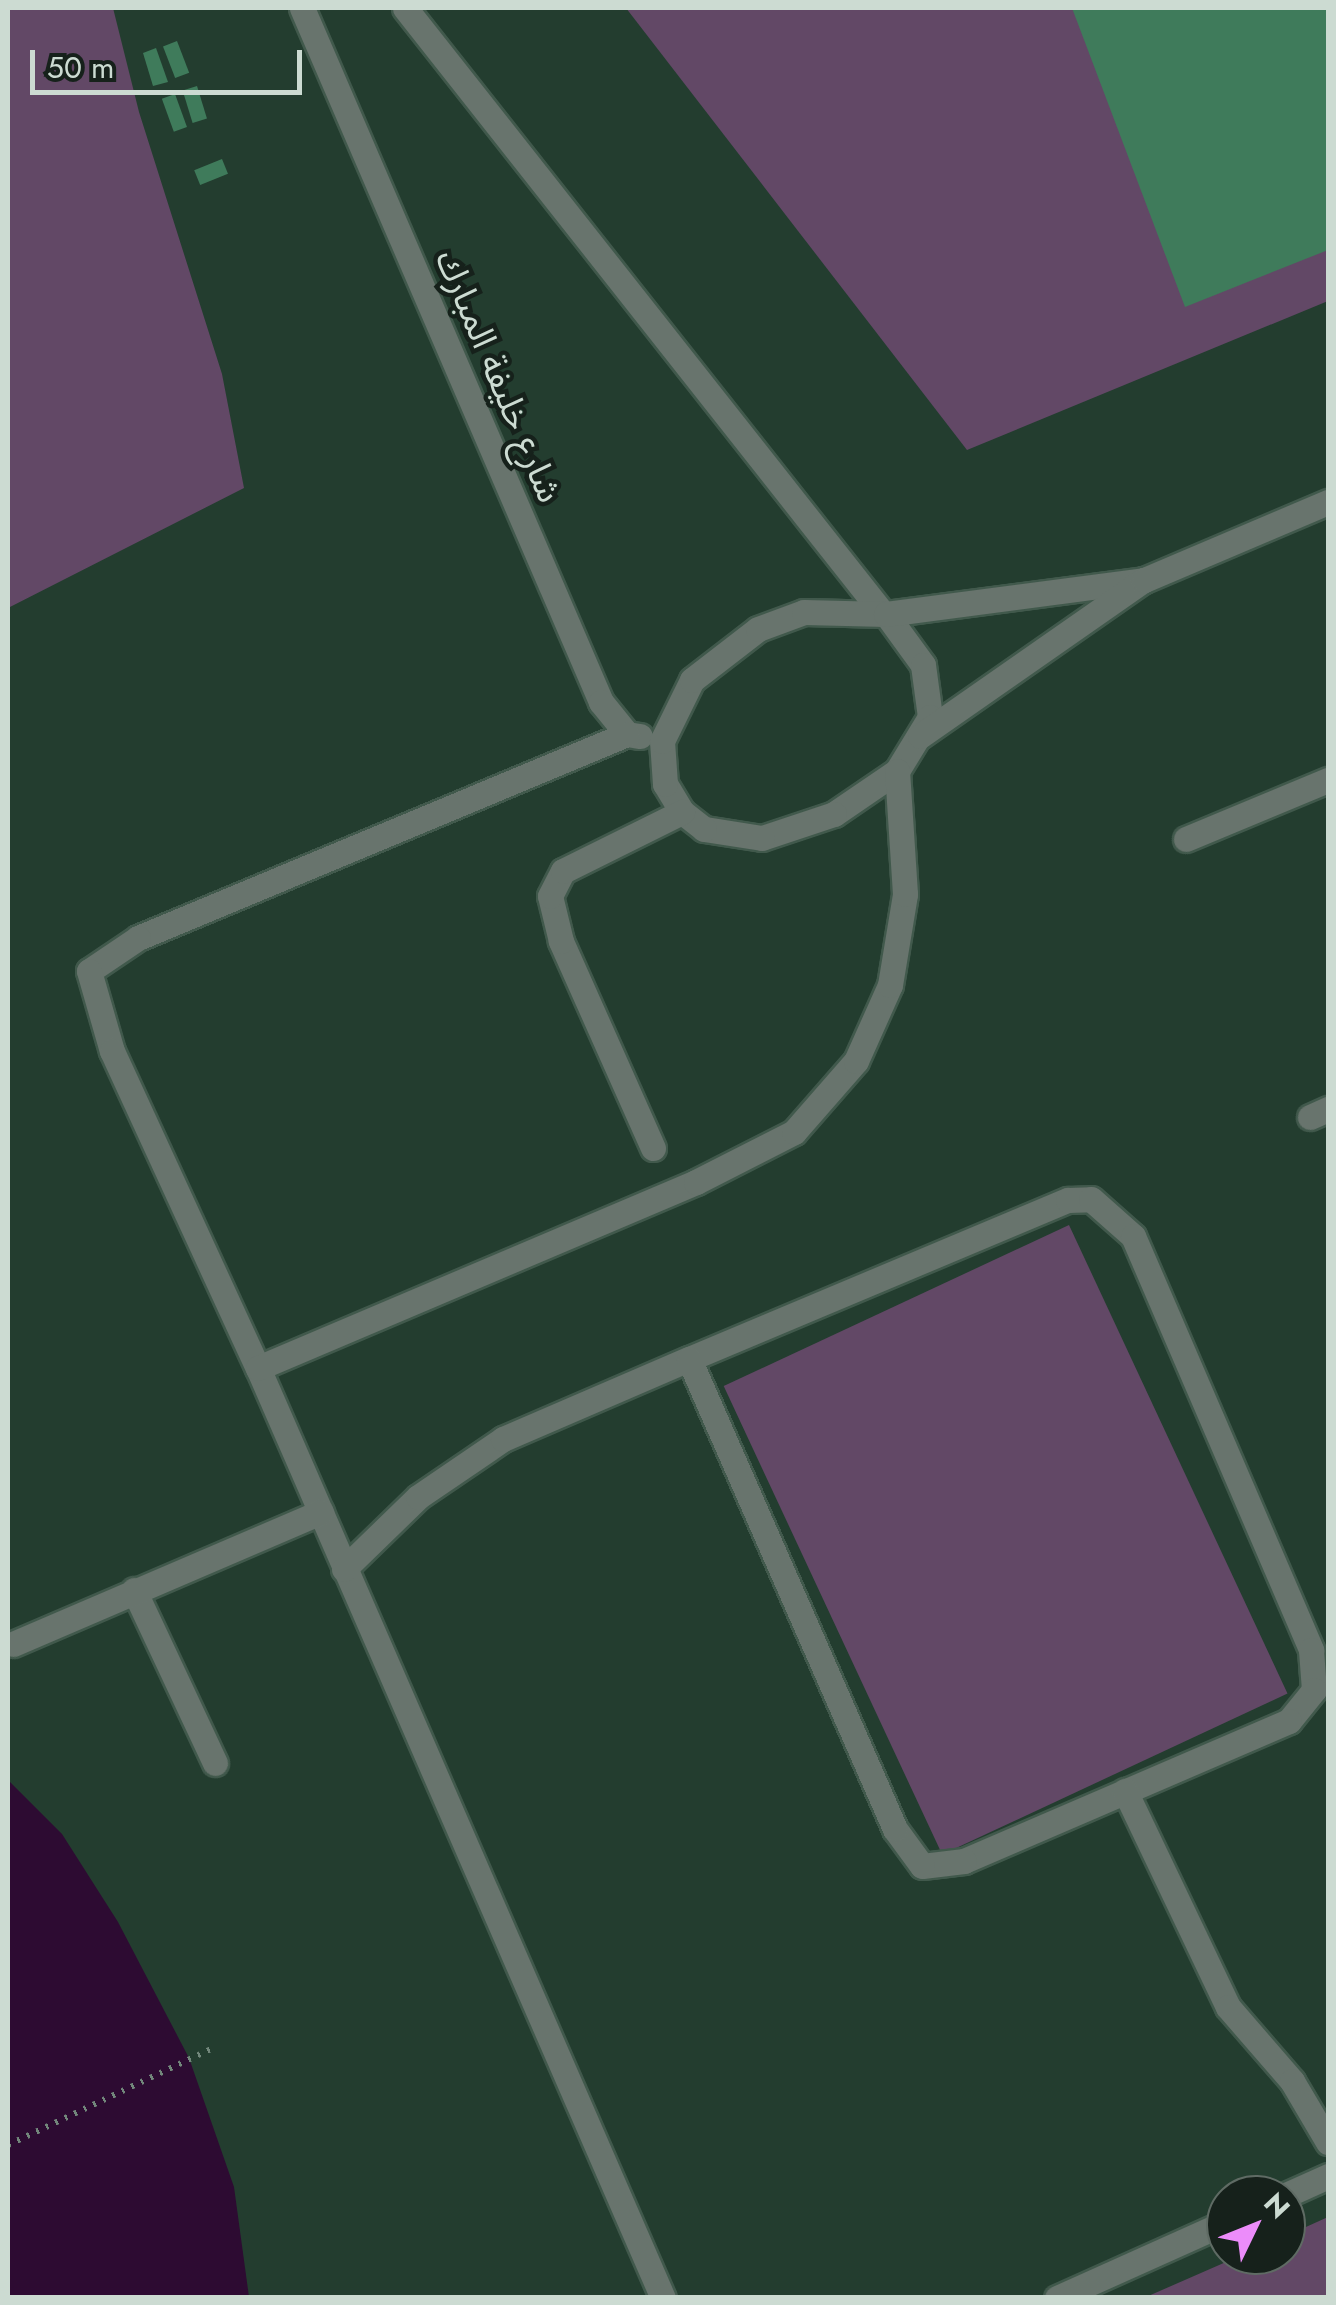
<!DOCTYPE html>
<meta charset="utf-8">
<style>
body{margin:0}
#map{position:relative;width:1336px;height:2305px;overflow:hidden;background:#233d2f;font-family:Jost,"Noto Sans Arabic",sans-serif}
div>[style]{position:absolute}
.green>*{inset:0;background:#624866;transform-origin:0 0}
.water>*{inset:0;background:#2d0b32}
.building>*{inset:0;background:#3f7b5b;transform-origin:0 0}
.path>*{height:6px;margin-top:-3px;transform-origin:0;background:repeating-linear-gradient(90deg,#72877b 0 2.5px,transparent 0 10.5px)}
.roads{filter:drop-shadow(2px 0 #41594c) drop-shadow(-2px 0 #41594c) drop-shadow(0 2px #41594c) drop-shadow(0 -2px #41594c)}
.minor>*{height:25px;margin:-12.5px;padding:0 12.5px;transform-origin:12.5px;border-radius:12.5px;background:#68746d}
span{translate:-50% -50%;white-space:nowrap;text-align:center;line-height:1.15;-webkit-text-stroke:9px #16211b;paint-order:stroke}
.street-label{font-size:35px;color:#ccdbd2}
.frame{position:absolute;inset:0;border:10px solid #ccdbd2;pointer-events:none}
.north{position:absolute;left:1206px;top:2175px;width:100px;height:100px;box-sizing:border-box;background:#16211b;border:2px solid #5f6b64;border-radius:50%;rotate:47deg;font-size:28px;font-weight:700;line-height:40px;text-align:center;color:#ccdbd2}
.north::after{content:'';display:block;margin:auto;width:35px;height:45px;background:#ec8cfa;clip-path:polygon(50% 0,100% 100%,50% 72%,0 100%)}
.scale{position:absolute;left:30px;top:50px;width:272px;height:45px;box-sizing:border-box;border:5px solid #ccdbd2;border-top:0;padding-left:12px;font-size:30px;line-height:35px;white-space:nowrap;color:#ccdbd2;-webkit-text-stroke:8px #16211b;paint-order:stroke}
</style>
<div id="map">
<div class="green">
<div style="clip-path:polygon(8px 8px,113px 8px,139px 112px,222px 374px,244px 488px,8px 608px)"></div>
<div style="clip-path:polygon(626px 8px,1328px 8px,1328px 301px,967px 450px)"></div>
<div style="left:1069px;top:1225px;width:517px;height:381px;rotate:65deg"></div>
<div style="clip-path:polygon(1328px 2217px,1328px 2297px,1146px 2297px,1242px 2255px,1286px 2255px,1286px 2236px)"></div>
</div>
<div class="water">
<div style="clip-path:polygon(8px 1780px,62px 1834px,118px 1922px,189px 2058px,234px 2187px,249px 2297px,8px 2297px)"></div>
</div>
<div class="building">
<div style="clip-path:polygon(1072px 8px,1328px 8px,1328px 250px,1185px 307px)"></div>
<div style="left:177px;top:41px;width:34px;height:15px;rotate:69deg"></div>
<div style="clip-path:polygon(156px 48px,168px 82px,153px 86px,143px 53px)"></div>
<div style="left:197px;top:86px;width:34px;height:15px;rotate:73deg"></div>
<div style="left:175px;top:94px;width:35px;height:14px;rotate:70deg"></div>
<div style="left:222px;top:159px;width:16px;height:30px;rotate:68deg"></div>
</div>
<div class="path">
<div style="left:8px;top:2145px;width:229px;rotate:-25.3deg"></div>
</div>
<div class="roads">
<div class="minor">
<div style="left:302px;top:8px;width:756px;rotate:66.69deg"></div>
<div style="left:601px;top:702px;width:41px;rotate:50.9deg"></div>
<div style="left:627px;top:734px;width:13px;rotate:9deg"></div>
<div style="left:405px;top:8px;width:772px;rotate:51.73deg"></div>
<div style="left:886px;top:614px;width:63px;rotate:54deg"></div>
<div style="left:923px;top:665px;width:52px;rotate:82.3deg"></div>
<div style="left:930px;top:717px;width:63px;rotate:121.4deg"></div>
<div style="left:897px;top:771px;width:76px;rotate:145.7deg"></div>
<div style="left:834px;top:814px;width:76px;rotate:161.6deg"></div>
<div style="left:762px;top:838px;width:59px;rotate:-171.2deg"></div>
<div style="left:704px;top:829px;width:28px;rotate:-142deg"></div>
<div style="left:682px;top:812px;width:33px;rotate:-121deg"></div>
<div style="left:665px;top:784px;width:43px;rotate:-94deg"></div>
<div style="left:662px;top:741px;width:68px;rotate:-63.8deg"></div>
<div style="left:692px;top:680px;width:83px;rotate:-37.7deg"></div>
<div style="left:758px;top:629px;width:49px;rotate:-20.3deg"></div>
<div style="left:804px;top:612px;width:82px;rotate:1.4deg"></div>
<div style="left:886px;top:614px;width:260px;rotate:-7.5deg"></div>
<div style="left:627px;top:734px;width:530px;rotate:157.36deg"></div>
<div style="left:138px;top:938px;width:59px;rotate:146deg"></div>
<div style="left:89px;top:971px;width:83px;rotate:74deg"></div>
<div style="left:112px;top:1051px;width:349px;rotate:65.3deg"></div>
<div style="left:258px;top:1368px;width:1014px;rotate:66.47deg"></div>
<div style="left:920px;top:736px;width:273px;rotate:-34.9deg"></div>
<div style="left:1144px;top:580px;width:200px;rotate:-23deg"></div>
<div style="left:1186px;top:839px;width:154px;rotate:-22.6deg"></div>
<div style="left:1310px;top:1117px;width:20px;rotate:-24deg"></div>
<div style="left:653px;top:1148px;width:227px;rotate:-114deg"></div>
<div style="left:561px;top:941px;width:46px;rotate:-103.7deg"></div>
<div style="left:550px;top:896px;width:28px;rotate:-63deg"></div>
<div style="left:563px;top:871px;width:133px;rotate:-26.4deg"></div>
<div style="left:258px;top:1368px;width:476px;rotate:-23deg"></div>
<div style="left:696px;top:1182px;width:110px;rotate:-27deg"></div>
<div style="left:794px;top:1132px;width:94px;rotate:-48.9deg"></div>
<div style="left:856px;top:1061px;width:83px;rotate:-65.9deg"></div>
<div style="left:890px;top:985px;width:92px;rotate:-80.6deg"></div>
<div style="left:905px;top:894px;width:123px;rotate:-93.7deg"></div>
<div style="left:344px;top:1569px;width:103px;rotate:-44.2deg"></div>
<div style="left:418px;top:1497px;width:103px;rotate:-34.3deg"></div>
<div style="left:503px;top:1439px;width:202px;rotate:-23.3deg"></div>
<div style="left:689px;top:1359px;width:411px;rotate:-22.8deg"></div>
<div style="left:1068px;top:1200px;width:23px;rotate:-2deg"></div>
<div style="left:1091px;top:1199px;width:56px;rotate:41.4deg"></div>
<div style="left:1133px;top:1236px;width:451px;rotate:66.7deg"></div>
<div style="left:1311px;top:1650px;width:40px;rotate:85.7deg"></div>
<div style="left:1314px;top:1690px;width:40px;rotate:129deg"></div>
<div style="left:1289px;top:1721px;width:354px;rotate:156.7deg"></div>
<div style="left:964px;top:1861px;width:42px;rotate:173.2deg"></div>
<div style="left:922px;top:1866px;width:46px;rotate:-126.1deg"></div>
<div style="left:895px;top:1829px;width:513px;rotate:-113.67deg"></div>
<div style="left:134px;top:1590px;width:191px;rotate:64.9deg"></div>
<div style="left:13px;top:1644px;width:335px;rotate:-23.2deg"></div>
<div style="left:1125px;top:1791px;width:239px;rotate:64.5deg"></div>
<div style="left:1228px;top:2007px;width:98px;rotate:49.1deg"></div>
<div style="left:1292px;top:2081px;width:71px;rotate:59.5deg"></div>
<div style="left:1286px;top:2195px;width:46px;rotate:-24.3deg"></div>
<div style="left:1057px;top:2298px;width:185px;rotate:-24.2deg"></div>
</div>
</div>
<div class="street-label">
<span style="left:499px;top:376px;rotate:67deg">شارع خليفة المبارك</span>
</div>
<div class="frame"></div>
<div class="north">N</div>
<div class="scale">50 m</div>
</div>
